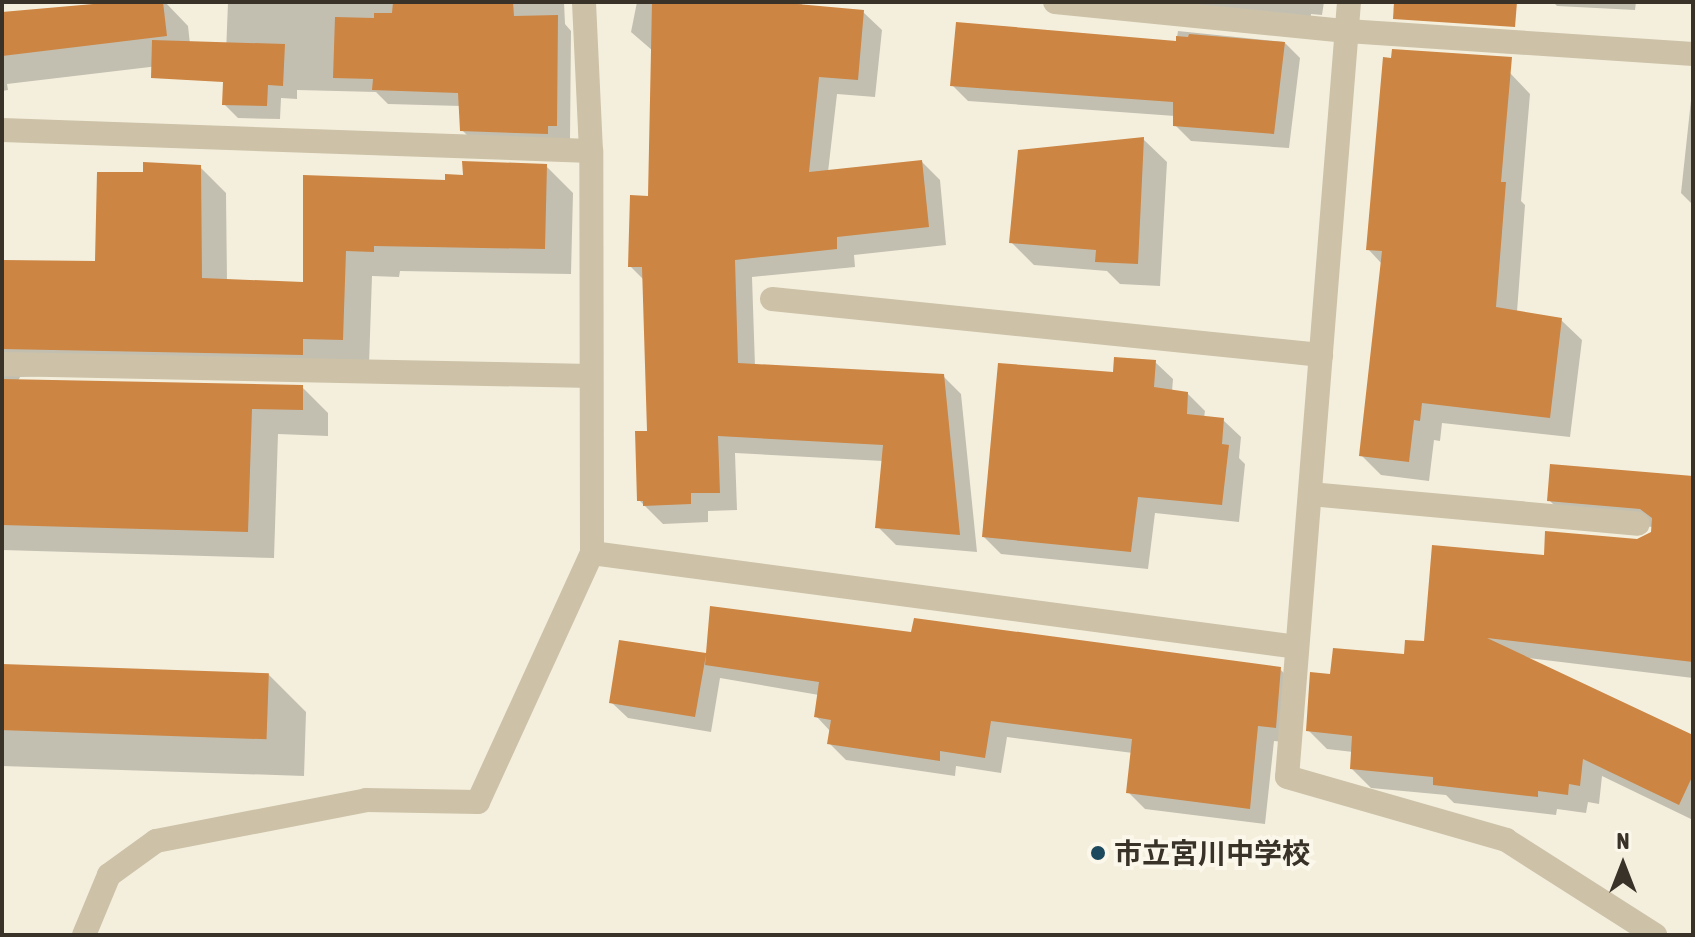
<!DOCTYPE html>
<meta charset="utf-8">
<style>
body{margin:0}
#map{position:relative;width:1695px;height:937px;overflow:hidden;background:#f4efdd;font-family:"Asap Condensed","Noto Sans JP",sans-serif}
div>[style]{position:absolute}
.shadow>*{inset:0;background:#0003}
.building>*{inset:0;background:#cc8543;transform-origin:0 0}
.street>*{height:24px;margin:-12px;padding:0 12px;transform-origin:12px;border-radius:12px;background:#cdc2a8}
.dots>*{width:22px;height:22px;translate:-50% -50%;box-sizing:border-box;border:4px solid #fbf7ea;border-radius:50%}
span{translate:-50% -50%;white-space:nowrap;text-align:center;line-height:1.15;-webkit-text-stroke:8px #fbf7ea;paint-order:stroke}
.poi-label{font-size:28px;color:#393229;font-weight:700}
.left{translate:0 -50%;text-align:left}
.frame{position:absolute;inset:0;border:4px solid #393229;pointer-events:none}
.north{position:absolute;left:1583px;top:825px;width:80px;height:80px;-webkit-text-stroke:6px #fbf7ea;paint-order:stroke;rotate:0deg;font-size:22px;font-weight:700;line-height:32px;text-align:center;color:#393229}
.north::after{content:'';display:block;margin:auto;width:28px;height:36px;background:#393229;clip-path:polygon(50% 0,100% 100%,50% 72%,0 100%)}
</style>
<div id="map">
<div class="shadow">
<div style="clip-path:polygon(127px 2px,165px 2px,188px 26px,192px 62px,7px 84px,8px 90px,2px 91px,2px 14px)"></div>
<div style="clip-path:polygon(228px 2px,564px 2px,565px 24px,571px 31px,570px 140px,477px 145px,462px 130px,461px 106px,388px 104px,376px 92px,297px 90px,297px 99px,281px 98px,280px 119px,238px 118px,224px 104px)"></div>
<div style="clip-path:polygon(637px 2px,802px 2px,802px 7px,863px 12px,882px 30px,875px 97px,837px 94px,828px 172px,922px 162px,940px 180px,946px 245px,854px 255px,855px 267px,752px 277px,755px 366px,943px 376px,961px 394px,977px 552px,896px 545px,878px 527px,883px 461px,735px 453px,737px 510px,708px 511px,708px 522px,663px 524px,639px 500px,649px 433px,644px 280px,630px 266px,650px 198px,653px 51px,631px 32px)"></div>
<div style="clip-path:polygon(1185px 2px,1324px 2px,1322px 15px,1311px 14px,1310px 32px,1204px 22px)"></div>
<div style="clip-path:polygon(1553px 2px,1636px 2px,1635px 10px,1557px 6px)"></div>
<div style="clip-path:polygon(1178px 31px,1284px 42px,1300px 58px,1289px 148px,1191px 141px,1175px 125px,1175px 116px,968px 101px,952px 85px,1176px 43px)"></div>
<div style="clip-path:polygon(1510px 73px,1530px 94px,1521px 201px,1525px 205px,1517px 312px,1561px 320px,1582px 340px,1570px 437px,1442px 423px,1440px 441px,1434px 440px,1429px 481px,1381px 475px,1361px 455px,1382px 264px,1368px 249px)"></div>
<div style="clip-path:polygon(1692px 91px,1693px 91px,1693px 205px,1681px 193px)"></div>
<div style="clip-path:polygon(1143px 139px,1167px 162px,1160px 286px,1120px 284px,1107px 271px,1034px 265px,1011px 242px)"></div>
<div style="clip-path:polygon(546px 166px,573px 193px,571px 274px,400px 271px,399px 277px,372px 276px,369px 365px,20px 377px,18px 381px,302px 387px,328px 413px,328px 436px,278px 434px,274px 558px,2px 550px,2px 262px,97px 263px,145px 174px,200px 167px,226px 193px,227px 281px,305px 285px,305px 177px,447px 182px)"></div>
<div style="clip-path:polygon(1155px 362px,1173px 379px,1172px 392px,1187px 393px,1205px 411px,1204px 418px,1223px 420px,1241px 437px,1239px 458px,1245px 464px,1239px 522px,1155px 513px,1148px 569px,1001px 554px,984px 537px,1114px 374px)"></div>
<div style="clip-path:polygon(1551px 466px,1693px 526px,1693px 678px,1528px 658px,1693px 737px,1693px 820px,1602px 776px,1599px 804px,1588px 802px,1586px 813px,1557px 809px,1556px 815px,1454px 803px,1446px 795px,1371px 788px,1352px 769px,1353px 752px,1327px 749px,1308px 730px,1332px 677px,1405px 656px,1545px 557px,1637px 541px,1653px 533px,1653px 527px,1568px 519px,1549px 500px)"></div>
<div style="clip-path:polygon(913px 635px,1280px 669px,1296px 686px,1292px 743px,1274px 741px,1265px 824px,1145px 809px,1128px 792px,1133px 753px,1007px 737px,1001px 773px,956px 766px,955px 776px,846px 760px,829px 743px,831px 732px,816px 716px,819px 695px,720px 678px,711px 732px,628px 718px,611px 702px,621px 642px,708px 655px)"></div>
<div style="clip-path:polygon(2px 666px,268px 674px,306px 712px,304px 776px,2px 766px)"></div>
</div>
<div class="building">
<div style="clip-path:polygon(116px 2px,163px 2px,167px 36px,2px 56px,2px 12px)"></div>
<div style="clip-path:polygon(393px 2px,513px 2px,514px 16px,558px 15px,557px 126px,548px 126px,548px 134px,460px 131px,458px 93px,372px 90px,373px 79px,333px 78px,335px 17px,374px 18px,374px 13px,392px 13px)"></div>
<div style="clip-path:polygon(652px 2px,775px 2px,864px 10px,858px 80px,819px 77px,809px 172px,922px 160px,929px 227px,837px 237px,837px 249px,735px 260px,738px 363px,944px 374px,960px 535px,875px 528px,883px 445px,718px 436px,720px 493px,691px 493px,691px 504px,643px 506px,643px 501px,637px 501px,635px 431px,647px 431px,642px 267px,628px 267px,630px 195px,648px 196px)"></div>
<div style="clip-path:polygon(1394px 2px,1517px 2px,1515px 27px,1393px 19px)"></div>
<div style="clip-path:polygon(956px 22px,1176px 41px,1176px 36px,1188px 37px,1189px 34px,1285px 42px,1274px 134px,1173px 126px,1173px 102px,950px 86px)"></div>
<div style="clip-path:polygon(152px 40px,285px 44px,283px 86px,268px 85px,267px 106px,222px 105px,223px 82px,151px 78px)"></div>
<div style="clip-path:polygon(1392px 49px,1512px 57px,1501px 182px,1506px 182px,1496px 307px,1562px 318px,1550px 418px,1422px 403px,1420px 421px,1414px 420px,1409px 462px,1359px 456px,1382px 251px,1366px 250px,1383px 57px,1391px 58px)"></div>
<div style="clip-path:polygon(1144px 137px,1138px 264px,1095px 262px,1096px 250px,1009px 243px,1018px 150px)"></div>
<div style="clip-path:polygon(462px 161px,547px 164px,545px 249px,374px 246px,374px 252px,346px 251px,343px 340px,303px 339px,303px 355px,2px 349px,2px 260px,95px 261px,97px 172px,143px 172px,143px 162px,201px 165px,202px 278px,303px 282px,303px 175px,445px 180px,445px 174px,463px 175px)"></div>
<div style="clip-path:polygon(1114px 357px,1156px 360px,1154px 387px,1188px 392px,1187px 414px,1224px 418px,1222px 444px,1229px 445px,1222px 505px,1138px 497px,1131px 552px,982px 537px,998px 363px,1113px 372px)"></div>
<div style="clip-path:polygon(2px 379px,303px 385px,303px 410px,252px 409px,248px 532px,2px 525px)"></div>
<div style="clip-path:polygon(1550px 464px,1693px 476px,1693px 662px,1487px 638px,1693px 735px,1693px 775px,1679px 805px,1583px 759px,1580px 786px,1569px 784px,1568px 795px,1538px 791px,1538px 797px,1433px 785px,1433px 777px,1350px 769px,1352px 736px,1306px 731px,1310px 672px,1330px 674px,1333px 648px,1404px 654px,1405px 640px,1424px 641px,1432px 545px,1544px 555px,1545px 531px,1637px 539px,1651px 532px,1652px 518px,1640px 509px,1547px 501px)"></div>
<div style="clip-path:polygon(710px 606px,911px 632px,914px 618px,1281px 667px,1276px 728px,1258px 726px,1250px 809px,1126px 793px,1132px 739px,991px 721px,985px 758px,940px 751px,940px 761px,827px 744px,831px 720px,814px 717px,819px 682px,705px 665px,706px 655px,695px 717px,609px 703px,619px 640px,706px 653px)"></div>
<div style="left:2px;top:664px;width:267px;height:66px;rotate:2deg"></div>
</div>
<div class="street">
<div style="left:1055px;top:2px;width:293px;rotate:5.7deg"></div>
<div style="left:1347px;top:31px;width:347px;rotate:3.8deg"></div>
<div style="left:1349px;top:2px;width:777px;rotate:94.57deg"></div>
<div style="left:1287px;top:777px;width:228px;rotate:16deg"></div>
<div style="left:1506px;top:840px;width:177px;rotate:32.5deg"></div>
<div style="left:2px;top:130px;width:589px;rotate:2.04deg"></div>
<div style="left:772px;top:299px;width:552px;rotate:5.82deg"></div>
<div style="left:2px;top:364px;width:589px;rotate:1.17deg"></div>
<div style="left:1310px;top:494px;width:329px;rotate:5.2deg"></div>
<div style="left:592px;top:553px;width:711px;rotate:7.59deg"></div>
<div style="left:84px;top:935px;width:65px;rotate:-67.4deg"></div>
<div style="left:109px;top:875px;width:58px;rotate:-35.9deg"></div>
<div style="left:156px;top:841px;width:214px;rotate:-11deg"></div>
<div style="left:366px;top:800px;width:112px;rotate:1deg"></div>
<div style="left:478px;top:802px;width:274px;rotate:-65.4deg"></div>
<div style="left:592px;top:553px;width:402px;rotate:-90.1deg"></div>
<div style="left:591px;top:151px;width:149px;rotate:-92.7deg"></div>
</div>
<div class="dots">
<div style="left:1098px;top:853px;background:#1c495d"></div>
</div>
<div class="poi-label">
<span class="left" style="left:1114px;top:853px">市立宮川中学校</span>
</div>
<div class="frame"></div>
<div class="north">N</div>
</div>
